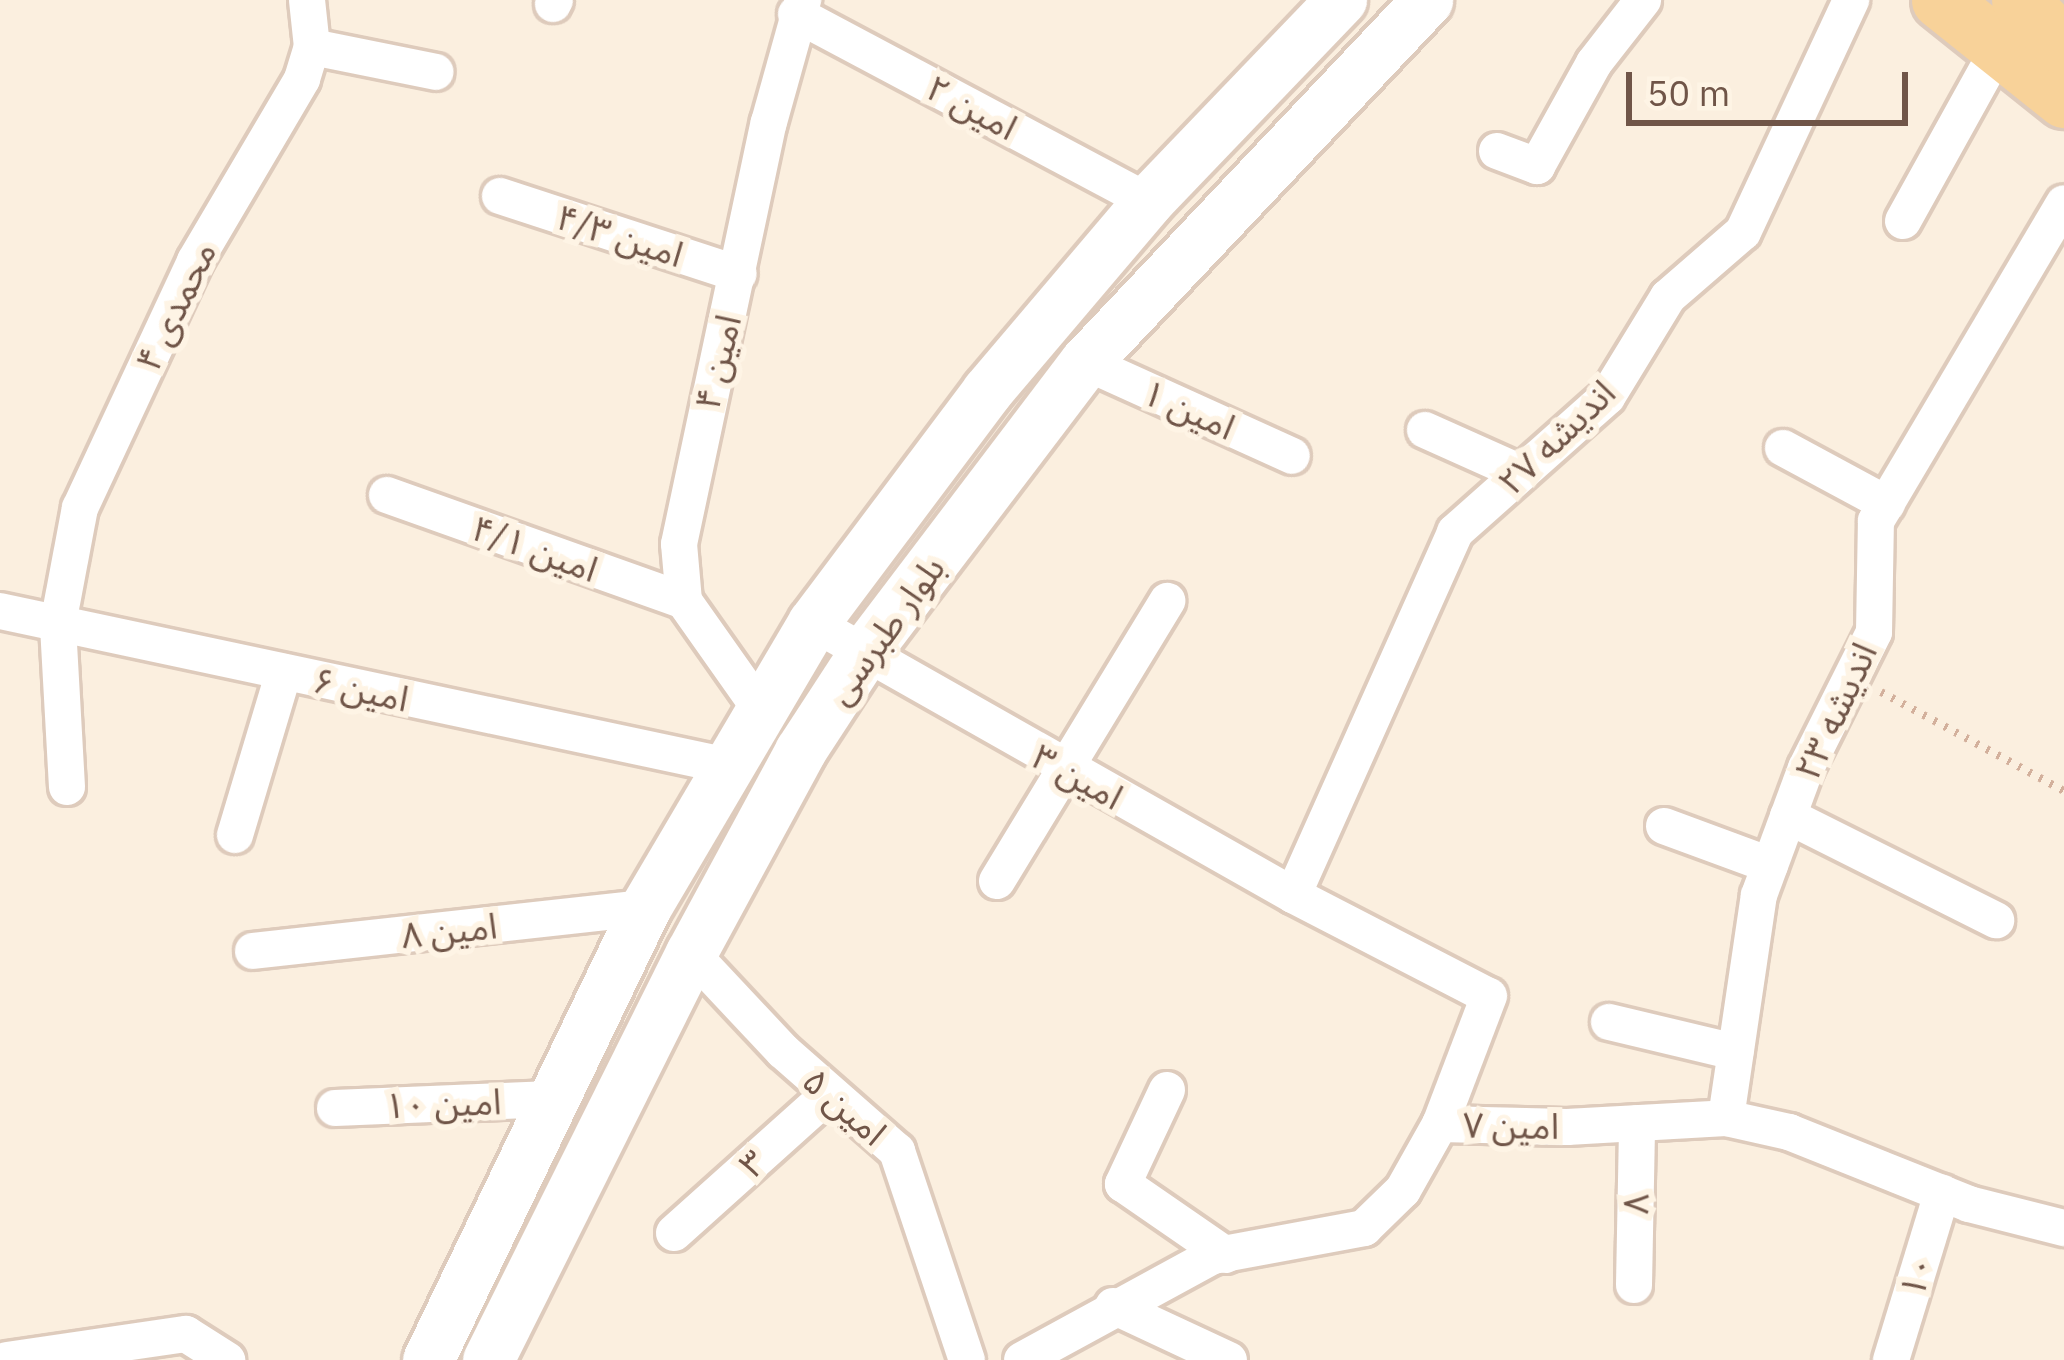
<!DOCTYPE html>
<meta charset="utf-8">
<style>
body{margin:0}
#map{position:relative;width:2064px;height:1360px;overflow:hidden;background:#fbefdf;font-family:"IBM Plex Sans","Noto Sans Arabic",sans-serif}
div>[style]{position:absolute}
.path>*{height:8px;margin-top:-4px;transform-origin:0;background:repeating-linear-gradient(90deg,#d3b09c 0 3px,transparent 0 12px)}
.roads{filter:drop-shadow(3px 0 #decbbc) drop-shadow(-3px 0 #decbbc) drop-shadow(0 3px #decbbc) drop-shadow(0 -3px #decbbc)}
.minor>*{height:36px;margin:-18px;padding:0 18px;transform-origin:18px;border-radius:18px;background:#fff}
.secondary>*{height:51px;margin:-25.5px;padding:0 25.5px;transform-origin:25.5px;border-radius:25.5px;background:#fff}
.primary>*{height:57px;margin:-28.5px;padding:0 28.5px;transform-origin:28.5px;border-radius:28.5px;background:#f8d299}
span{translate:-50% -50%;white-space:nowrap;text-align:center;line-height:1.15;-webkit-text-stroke:12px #fef4e5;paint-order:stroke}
.street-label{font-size:36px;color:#705548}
.scale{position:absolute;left:1626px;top:72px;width:282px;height:54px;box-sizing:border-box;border:6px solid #705548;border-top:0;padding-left:15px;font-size:36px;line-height:42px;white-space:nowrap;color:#705548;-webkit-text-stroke:9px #fef4e5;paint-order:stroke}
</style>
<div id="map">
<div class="path">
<div style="left:1881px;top:692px;width:208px;rotate:28.4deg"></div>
</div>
<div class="roads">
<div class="minor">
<div style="left:553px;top:4px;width:4px;rotate:-63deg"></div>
<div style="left:796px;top:14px;width:399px;rotate:28deg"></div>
<div style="left:312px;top:47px;width:126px;rotate:11.4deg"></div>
<div style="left:1497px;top:151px;width:43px;rotate:20.6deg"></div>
<div style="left:1537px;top:166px;width:118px;rotate:-61deg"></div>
<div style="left:1594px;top:63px;width:80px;rotate:-52.1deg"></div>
<div style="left:500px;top:196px;width:251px;rotate:18.1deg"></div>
<div style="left:1903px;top:221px;width:202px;rotate:-61deg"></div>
<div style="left:1085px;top:362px;width:227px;rotate:24.4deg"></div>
<div style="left:1425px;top:430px;width:105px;rotate:24.1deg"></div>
<div style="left:1783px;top:448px;width:118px;rotate:28.3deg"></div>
<div style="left:387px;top:495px;width:315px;rotate:19.6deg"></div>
<div style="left:0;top:611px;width:739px;rotate:12.02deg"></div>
<div style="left:813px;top:623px;width:552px;rotate:29.54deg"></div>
<div style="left:1293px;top:895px;width:220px;rotate:27.3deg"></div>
<div style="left:1489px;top:996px;width:137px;rotate:110.9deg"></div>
<div style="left:758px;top:706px;width:128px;rotate:-125.2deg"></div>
<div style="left:684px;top:601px;width:57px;rotate:-95deg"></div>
<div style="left:679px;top:544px;width:431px;rotate:-78deg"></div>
<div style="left:769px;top:122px;width:127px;rotate:-74.4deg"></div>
<div style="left:67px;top:787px;width:163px;rotate:-93.2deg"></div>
<div style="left:58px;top:624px;width:118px;rotate:-79.3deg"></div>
<div style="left:80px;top:508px;width:272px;rotate:-65deg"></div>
<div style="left:195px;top:261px;width:211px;rotate:-59.5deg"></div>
<div style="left:302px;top:79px;width:34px;rotate:-73deg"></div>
<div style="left:312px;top:47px;width:47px;rotate:-96.1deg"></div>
<div style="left:1788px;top:816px;width:233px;rotate:26.6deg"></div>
<div style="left:1664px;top:826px;width:113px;rotate:20.2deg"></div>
<div style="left:235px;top:835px;width:170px;rotate:-73.3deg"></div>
<div style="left:997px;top:881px;width:328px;rotate:-58.7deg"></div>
<div style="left:1293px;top:895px;width:398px;rotate:-65.9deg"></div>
<div style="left:1455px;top:532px;width:203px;rotate:-41.6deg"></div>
<div style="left:1607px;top:397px;width:117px;rotate:-58.6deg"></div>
<div style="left:1668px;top:297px;width:99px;rotate:-40.9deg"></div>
<div style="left:1743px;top:232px;width:256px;rotate:-65deg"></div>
<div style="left:253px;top:951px;width:394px;rotate:-6.3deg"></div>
<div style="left:691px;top:953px;width:134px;rotate:46.8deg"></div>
<div style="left:783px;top:1051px;width:152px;rotate:41.3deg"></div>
<div style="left:897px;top:1151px;width:220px;rotate:71.5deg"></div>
<div style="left:1609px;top:1022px;width:130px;rotate:13.4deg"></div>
<div style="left:1167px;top:1090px;width:104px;rotate:115.1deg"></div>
<div style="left:1123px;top:1184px;width:125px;rotate:34.6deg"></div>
<div style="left:335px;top:1108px;width:216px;rotate:-2.4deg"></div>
<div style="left:1726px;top:1118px;width:225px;rotate:-81.6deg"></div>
<div style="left:1759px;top:895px;width:135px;rotate:-69.7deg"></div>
<div style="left:1806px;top:768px;width:152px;rotate:-63.4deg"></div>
<div style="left:1874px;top:632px;width:111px;rotate:-89deg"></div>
<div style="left:1876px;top:521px;width:369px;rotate:-59.4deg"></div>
<div style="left:674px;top:1233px;width:208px;rotate:-41.9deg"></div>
<div style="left:1634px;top:1285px;width:162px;rotate:-88.9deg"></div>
<div style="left:1113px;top:1306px;width:128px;rotate:25deg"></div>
<div style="left:7px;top:1360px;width:181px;rotate:-8.3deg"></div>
<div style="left:186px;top:1334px;width:49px;rotate:32.4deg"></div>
<div style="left:1022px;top:1360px;width:217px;rotate:-28.6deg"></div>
<div style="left:1213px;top:1256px;width:154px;rotate:-10.5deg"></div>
<div style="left:1364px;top:1228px;width:54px;rotate:-44.3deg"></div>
<div style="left:1403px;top:1190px;width:76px;rotate:-60.7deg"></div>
<div style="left:1440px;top:1124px;width:127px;rotate:1.4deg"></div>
<div style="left:1567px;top:1127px;width:159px;rotate:-3.2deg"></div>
<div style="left:1726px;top:1118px;width:65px;rotate:12.5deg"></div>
<div style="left:1789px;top:1132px;width:194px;rotate:21.8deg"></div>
<div style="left:1969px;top:1204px;width:98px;rotate:14.2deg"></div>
<div style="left:1891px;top:1360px;width:175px;rotate:-73deg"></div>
</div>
<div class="secondary">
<div style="left:428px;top:1360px;width:501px;rotate:-64.35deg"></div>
<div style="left:645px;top:908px;width:331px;rotate:-59.5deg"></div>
<div style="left:813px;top:623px;width:290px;rotate:-53.1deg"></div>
<div style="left:987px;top:391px;width:249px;rotate:-49.7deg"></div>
<div style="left:1148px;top:201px;width:279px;rotate:-46.2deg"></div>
<div style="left:488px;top:1360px;width:455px;rotate:-63.5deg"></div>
<div style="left:691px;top:953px;width:230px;rotate:-61.6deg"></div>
<div style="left:800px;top:751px;width:117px;rotate:-56.9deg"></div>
<div style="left:864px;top:653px;width:365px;rotate:-52.8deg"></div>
<div style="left:1085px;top:362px;width:498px;rotate:-46.6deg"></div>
</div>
<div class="primary">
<div style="left:1940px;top:0;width:159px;rotate:38.6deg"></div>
<div style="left:2020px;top:0;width:64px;rotate:46.3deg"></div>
</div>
</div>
<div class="street-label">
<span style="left:972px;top:107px;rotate:28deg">امین ۲</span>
<span style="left:620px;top:235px;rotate:18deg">۴/۳ امین</span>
<span style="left:175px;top:306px;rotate:-64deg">محمدی ۴</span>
<span style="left:717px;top:362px;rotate:-76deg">امین ۴</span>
<span style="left:1189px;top:409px;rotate:24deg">امین ۱</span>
<span style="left:1556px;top:437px;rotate:-44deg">اندیشه ۲۷</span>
<span style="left:535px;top:548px;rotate:20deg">امین ۴/۱</span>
<span style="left:885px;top:630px;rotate:-54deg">بلوار طبرسی</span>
<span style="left:361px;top:689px;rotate:12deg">امین ۶</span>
<span style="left:1835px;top:711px;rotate:-65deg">اندیشه ۲۳</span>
<span style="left:1078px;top:776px;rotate:29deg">امین ۳</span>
<span style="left:449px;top:930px;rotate:-6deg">امین ۸</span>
<span style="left:443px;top:1103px;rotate:-2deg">امین ۱۰</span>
<span style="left:845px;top:1106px;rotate:41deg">امین ۵</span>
<span style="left:1511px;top:1125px;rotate:1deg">امین ۷</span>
<span style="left:752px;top:1163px;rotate:-42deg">۳</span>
<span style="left:1635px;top:1204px;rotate:-89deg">۸</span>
<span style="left:1916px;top:1276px;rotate:-72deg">۱۰</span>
</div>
<div class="scale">50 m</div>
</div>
